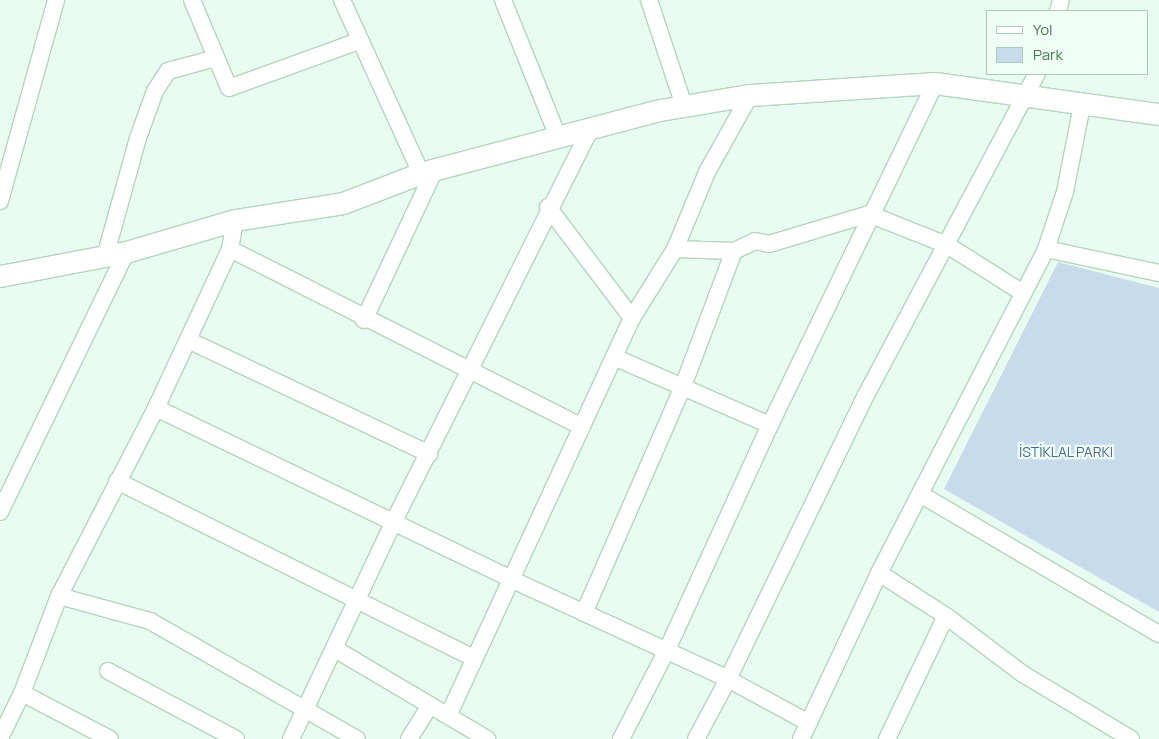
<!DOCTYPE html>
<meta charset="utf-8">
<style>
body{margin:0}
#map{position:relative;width:1159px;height:739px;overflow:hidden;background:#e9fcf2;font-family:Manrope,sans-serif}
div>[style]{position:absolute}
.green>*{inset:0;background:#c7dbea}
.roads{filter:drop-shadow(1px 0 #b4d4bd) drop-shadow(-1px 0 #b4d4bd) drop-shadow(0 1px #b4d4bd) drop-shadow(0 -1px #b4d4bd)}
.minor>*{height:16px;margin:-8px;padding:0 8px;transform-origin:8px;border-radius:8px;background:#fff}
.tertiary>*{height:21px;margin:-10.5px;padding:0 10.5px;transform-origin:10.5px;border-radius:10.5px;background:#fff}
span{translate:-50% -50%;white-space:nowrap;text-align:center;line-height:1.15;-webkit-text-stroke:4.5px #f0fff6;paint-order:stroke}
.park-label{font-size:14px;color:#4a6789}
.legend{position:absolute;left:986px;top:10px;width:162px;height:65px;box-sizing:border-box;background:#f0fff6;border:1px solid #aec9b5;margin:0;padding:6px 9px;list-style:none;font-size:15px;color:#4c7754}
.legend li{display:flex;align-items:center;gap:10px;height:25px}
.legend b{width:25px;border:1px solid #aec9b5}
</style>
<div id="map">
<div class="green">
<div style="clip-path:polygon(1058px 262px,1159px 288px,1159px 612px,944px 489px)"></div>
</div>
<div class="roads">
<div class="minor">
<div style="left:192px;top:0;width:95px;rotate:67.2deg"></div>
<div style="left:229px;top:88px;width:138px;rotate:-19.9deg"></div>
<div style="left:342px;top:0;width:190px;rotate:65.5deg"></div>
<div style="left:503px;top:0;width:148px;rotate:68.1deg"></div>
<div style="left:649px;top:0;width:112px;rotate:71.7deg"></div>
<div style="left:1058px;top:11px;width:11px;rotate:-75deg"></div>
<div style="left:0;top:201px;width:209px;rotate:-74.4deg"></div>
<div style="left:548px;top:207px;width:139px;rotate:52.9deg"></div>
<div style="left:230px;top:249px;width:394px;rotate:26.8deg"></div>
<div style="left:675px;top:249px;width:59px;rotate:1.9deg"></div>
<div style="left:734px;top:251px;width:23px;rotate:-25deg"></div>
<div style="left:755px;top:241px;width:14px;rotate:12deg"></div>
<div style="left:769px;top:244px;width:104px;rotate:-16.7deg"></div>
<div style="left:869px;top:214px;width:84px;rotate:21.7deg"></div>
<div style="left:947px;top:245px;width:90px;rotate:32.3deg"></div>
<div style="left:1046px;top:249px;width:116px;rotate:12deg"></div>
<div style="left:105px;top:257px;width:123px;rotate:-74.5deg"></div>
<div style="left:138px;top:138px;width:50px;rotate:-70.1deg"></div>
<div style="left:155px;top:91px;width:24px;rotate:-57deg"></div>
<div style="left:168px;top:71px;width:50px;rotate:-15.2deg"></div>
<div style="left:364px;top:320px;width:167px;rotate:-64.8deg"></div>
<div style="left:188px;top:340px;width:267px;rotate:25.3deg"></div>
<div style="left:614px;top:357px;width:170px;rotate:23.6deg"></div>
<div style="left:156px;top:408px;width:396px;rotate:25.7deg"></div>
<div style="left:513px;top:580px;width:237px;rotate:24.7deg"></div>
<div style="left:728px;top:679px;width:92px;rotate:28.5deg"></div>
<div style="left:117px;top:481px;width:398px;rotate:26.4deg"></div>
<div style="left:920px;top:494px;width:277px;rotate:30.4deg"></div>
<div style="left:0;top:512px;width:289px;rotate:-64.1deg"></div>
<div style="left:879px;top:573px;width:80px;rotate:32.7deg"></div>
<div style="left:946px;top:616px;width:96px;rotate:37deg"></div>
<div style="left:1023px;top:674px;width:126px;rotate:31deg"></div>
<div style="left:59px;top:596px;width:94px;rotate:15.4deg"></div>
<div style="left:150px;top:621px;width:238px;rotate:29.7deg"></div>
<div style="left:584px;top:613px;width:244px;rotate:-66.4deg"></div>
<div style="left:682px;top:389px;width:147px;rotate:-69.4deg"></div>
<div style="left:335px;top:649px;width:177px;rotate:30.6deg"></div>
<div style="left:108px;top:671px;width:145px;rotate:28deg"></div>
<div style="left:22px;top:693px;width:99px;rotate:27.6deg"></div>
<div style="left:449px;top:714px;width:436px;rotate:-65.2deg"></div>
<div style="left:632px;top:318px;width:81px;rotate:-58.1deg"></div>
<div style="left:675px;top:249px;width:83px;rotate:-67.4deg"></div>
<div style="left:707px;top:172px;width:88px;rotate:-60.8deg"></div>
<div style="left:0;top:738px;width:50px;rotate:-63.9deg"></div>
<div style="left:22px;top:693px;width:104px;rotate:-69.1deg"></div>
<div style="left:59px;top:596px;width:212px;rotate:-62.7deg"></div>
<div style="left:156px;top:408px;width:175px;rotate:-65deg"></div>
<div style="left:230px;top:249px;width:29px;rotate:-80deg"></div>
<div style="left:291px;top:739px;width:241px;rotate:-64.7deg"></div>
<div style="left:394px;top:521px;width:438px;rotate:-63.4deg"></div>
<div style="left:409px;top:739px;width:40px;rotate:-58deg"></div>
<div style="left:621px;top:739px;width:98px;rotate:-62.7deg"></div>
<div style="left:666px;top:652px;width:250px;rotate:-65.4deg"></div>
<div style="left:770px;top:425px;width:380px;rotate:-64.2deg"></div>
<div style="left:696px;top:739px;width:68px;rotate:-61.9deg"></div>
<div style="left:728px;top:679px;width:316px;rotate:-64.1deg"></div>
<div style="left:866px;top:395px;width:364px;rotate:-62deg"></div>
<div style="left:801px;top:739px;width:183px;rotate:-64.8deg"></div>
<div style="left:879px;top:573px;width:365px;rotate:-62.7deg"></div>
<div style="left:1046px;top:249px;width:60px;rotate:-71.6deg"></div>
<div style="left:1065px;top:192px;width:89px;rotate:-78.9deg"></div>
<div style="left:887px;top:739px;width:136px;rotate:-64.4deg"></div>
</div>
<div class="tertiary">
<div style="left:0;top:276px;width:128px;rotate:-10.8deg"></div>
<div style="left:126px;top:252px;width:114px;rotate:-16.4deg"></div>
<div style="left:235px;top:220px;width:109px;rotate:-8.9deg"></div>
<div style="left:343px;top:203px;width:84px;rotate:-21deg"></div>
<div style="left:421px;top:173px;width:247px;rotate:-14.8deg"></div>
<div style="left:660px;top:110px;width:91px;rotate:-9.5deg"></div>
<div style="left:750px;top:95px;width:185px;rotate:-3.7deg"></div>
<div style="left:935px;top:83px;width:226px;rotate:7.9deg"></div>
</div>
</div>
<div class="park-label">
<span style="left:1066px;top:452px">İSTİKLAL PARKI</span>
</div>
<ul class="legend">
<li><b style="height:6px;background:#fff"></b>Yol</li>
<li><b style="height:14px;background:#c7dbea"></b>Park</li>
</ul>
</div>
